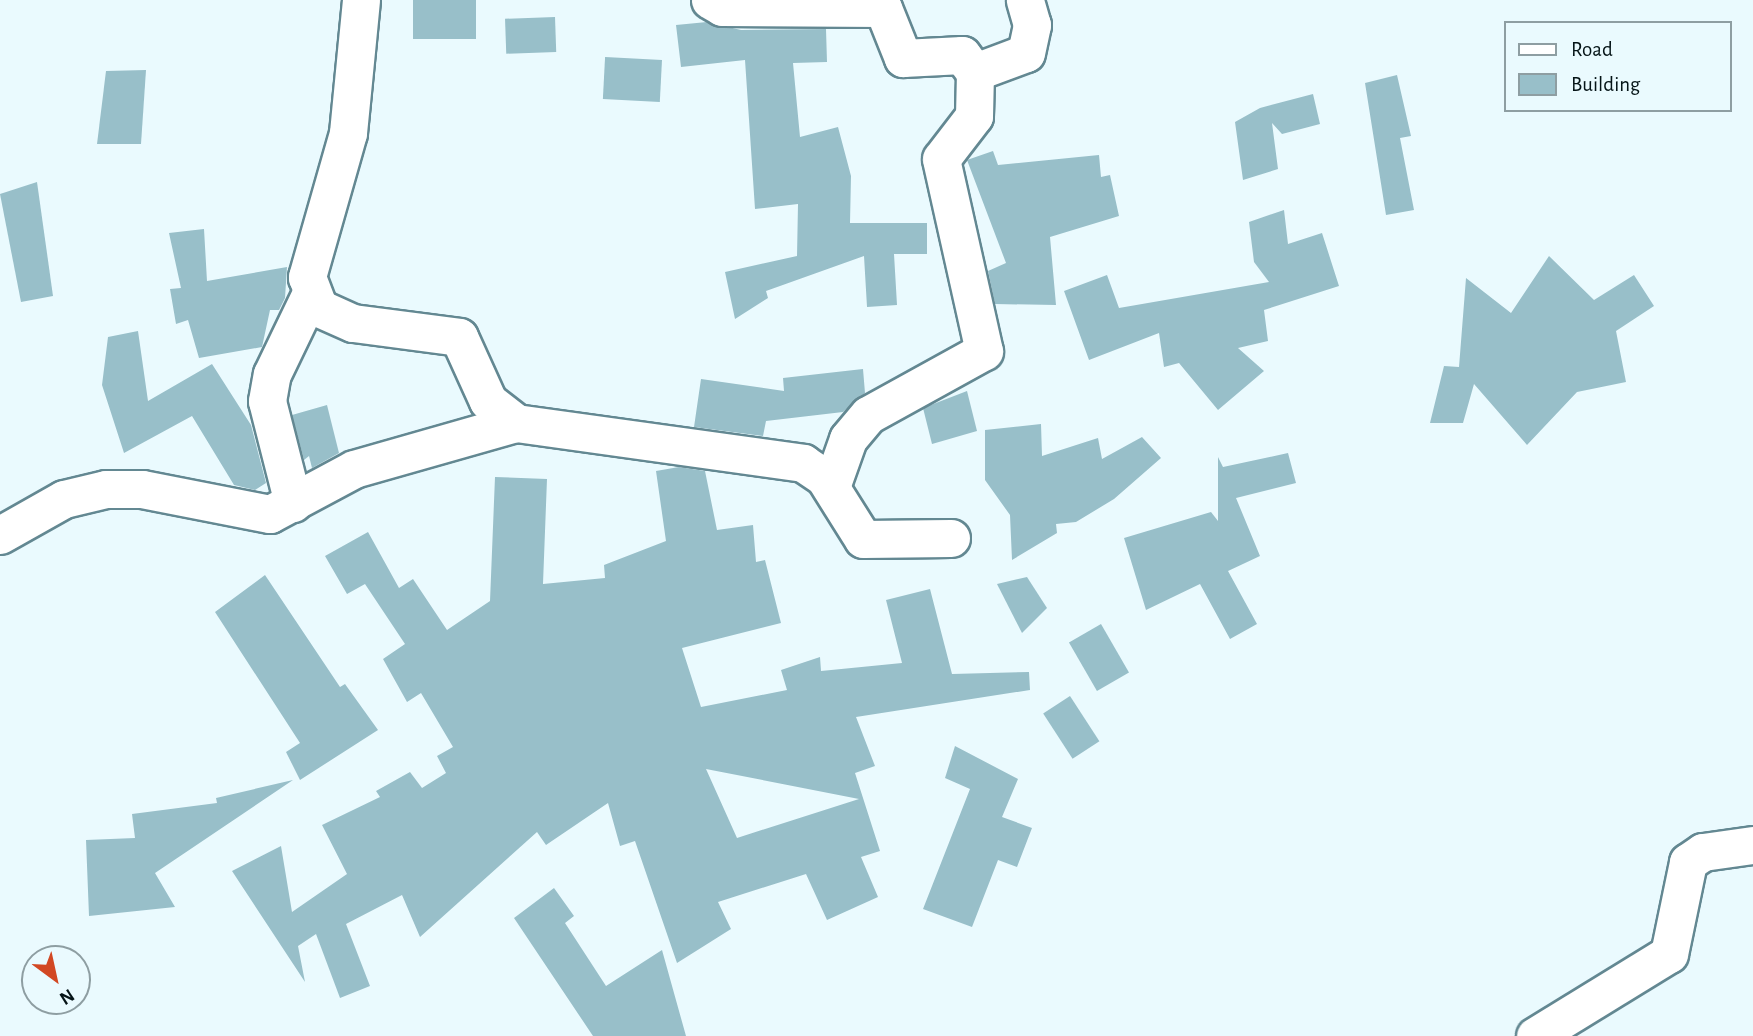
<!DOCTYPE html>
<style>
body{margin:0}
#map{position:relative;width:1753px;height:1036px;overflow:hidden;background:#eafafe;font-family:"Alegreya Sans",sans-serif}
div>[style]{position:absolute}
.building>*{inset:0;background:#98bfc9;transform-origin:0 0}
.roads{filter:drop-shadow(2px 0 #638892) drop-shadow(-2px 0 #638892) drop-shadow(0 2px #638892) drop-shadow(0 -2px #638892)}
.street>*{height:37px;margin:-18.5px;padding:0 18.5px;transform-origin:18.5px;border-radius:18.5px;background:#fff}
span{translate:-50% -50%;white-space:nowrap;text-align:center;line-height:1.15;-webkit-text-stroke:6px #eafafe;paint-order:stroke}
.legend{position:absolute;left:1504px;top:21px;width:228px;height:91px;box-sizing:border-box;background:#eafafe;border:2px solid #8e9ea2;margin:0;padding:9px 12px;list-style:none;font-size:21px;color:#051417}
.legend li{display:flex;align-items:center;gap:14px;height:35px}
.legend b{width:35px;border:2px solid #8e9ea2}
.north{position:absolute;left:21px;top:945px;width:70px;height:70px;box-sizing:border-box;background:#eafafe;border:2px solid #8e9ea2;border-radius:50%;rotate:147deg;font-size:19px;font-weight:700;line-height:28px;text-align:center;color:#051417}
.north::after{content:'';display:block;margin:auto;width:24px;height:32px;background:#d24823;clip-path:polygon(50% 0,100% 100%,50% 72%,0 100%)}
</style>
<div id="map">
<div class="building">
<div style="left:413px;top:0;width:63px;height:39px"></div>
<div style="left:555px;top:17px;width:35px;height:50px;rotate:88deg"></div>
<div style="clip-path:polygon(707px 22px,741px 30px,826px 29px,827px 62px,793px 63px,800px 137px,838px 127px,851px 176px,850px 223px,927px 223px,927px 254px,894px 254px,897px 305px,867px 307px,864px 256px,766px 291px,768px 298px,735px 319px,725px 272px,797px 256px,798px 204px,755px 209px,745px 60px,681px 67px,676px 25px)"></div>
<div style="left:662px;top:60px;width:42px;height:57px;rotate:93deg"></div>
<div style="clip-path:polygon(146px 70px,141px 144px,97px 144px,106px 71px)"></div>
<div style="clip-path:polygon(1397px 75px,1411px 136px,1400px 138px,1414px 210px,1386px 215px,1365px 83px)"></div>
<div style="clip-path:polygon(1313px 94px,1320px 124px,1282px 134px,1272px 123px,1278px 169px,1243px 180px,1235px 122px,1260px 108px)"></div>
<div style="clip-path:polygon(993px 151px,998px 165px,1099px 155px,1101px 177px,1110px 175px,1119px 216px,1050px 237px,1056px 305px,995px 304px,988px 271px,1006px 263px,967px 160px)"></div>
<div style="clip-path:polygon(37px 182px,53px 296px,21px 302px,0 194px)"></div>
<div style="clip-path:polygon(1284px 210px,1288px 244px,1322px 233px,1339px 286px,1264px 310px,1268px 341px,1238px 348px,1264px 371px,1218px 410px,1179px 363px,1164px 367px,1159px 333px,1089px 360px,1064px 291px,1107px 275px,1119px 308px,1269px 282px,1254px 262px,1249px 222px)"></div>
<div style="clip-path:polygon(204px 229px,207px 281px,287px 267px,285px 298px,279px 310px,270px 310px,262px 347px,199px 358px,188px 320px,176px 324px,170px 289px,181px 288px,169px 233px)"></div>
<div style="clip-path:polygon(1549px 256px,1594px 300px,1634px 275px,1654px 306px,1616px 331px,1626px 382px,1577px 392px,1527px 445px,1474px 384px,1463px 423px,1430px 423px,1444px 366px,1459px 367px,1466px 278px,1511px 313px)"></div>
<div style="clip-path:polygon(138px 331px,148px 401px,212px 364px,251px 425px,266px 483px,255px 490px,234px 485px,192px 416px,124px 453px,102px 385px,108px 337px)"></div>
<div style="clip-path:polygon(863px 369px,865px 393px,843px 412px,766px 421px,763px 436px,694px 427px,701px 379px,784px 391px,783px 378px)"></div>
<div style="clip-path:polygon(967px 391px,977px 431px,932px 444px,923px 408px)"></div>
<div style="clip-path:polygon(327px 405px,339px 453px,312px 468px,309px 456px,304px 460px,292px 415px)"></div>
<div style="clip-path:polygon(1041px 424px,1042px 456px,1098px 438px,1102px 459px,1142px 437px,1161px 458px,1114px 499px,1076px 522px,1056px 524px,1057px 533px,1012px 560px,1010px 515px,985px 480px,985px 430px)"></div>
<div style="clip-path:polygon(1288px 453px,1296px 483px,1236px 498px,1260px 556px,1228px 571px,1257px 624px,1230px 639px,1200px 584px,1146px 610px,1124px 538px,1211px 512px,1218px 521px,1218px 457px,1223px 467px)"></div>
<div style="clip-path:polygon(evenodd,679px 467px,705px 471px,717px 530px,753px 525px,756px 562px,765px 560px,781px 623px,682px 648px,701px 707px,787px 690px,781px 670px,820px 657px,821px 671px,902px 663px,886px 600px,930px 589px,952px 674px,1029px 672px,1030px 690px,856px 717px,875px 766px,855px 773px,880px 851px,861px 857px,878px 897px,827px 920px,806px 874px,718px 902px,731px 929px,677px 963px,635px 841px,620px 846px,608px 803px,546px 845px,537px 832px,420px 937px,402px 895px,346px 924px,370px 986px,340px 998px,316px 934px,298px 946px,305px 982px,232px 871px,281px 846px,292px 912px,347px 874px,322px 825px,380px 797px,376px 791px,410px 772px,422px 788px,446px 773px,437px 756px,453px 747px,421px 693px,407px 702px,383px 659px,405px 644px,365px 584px,347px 594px,325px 556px,368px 532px,399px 588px,413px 579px,447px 630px,490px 601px,495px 477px,547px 479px,543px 584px,605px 578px,604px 565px,666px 541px,656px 471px,679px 467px,706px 769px,859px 799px,737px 838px,706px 769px)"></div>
<div style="clip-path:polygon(265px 575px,340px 687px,345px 684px,378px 730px,300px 780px,286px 752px,300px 743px,215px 612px)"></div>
<div style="clip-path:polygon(1027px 577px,1047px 608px,1022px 633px,997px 584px)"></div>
<div style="left:1101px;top:624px;width:56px;height:37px;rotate:60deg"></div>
<div style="left:1070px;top:696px;width:54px;height:32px;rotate:57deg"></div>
<div style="clip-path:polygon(955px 746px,1018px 779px,1002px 817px,1032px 828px,1017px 867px,998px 860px,972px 927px,923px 909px,970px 789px,945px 778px)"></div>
<div style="clip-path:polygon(293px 780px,155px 873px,175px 907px,89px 916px,86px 840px,135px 838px,132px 814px,217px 803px,216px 798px)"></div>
<div style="clip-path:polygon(554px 888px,574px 916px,565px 923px,606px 986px,662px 950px,686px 1036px,593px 1036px,514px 918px)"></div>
</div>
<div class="roads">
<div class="street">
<div style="left:361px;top:0;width:134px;rotate:95.6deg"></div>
<div style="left:348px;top:133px;width:150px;rotate:105.9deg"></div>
<div style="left:307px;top:277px;width:33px;rotate:69deg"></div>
<div style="left:319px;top:308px;width:37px;rotate:24deg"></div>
<div style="left:353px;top:323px;width:107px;rotate:7.5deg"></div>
<div style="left:459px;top:337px;width:70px;rotate:65.6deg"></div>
<div style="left:488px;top:401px;width:36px;rotate:38deg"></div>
<div style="left:516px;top:423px;width:290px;rotate:7.9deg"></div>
<div style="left:803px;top:463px;width:25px;rotate:34deg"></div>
<div style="left:824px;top:477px;width:73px;rotate:57.8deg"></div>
<div style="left:863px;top:539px;width:88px;rotate:-0.7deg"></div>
<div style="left:710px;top:0;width:14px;rotate:30deg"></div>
<div style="left:722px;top:7px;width:161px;rotate:0.4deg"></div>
<div style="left:883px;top:8px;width:54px;rotate:68.2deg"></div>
<div style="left:903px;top:58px;width:59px;rotate:-2.9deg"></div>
<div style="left:962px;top:55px;width:21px;rotate:53deg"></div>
<div style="left:975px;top:72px;width:44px;rotate:91.3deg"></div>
<div style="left:974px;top:116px;width:54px;rotate:127.5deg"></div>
<div style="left:941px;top:159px;width:197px;rotate:77.4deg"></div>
<div style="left:984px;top:351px;width:132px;rotate:151.1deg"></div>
<div style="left:868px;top:415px;width:31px;rotate:130deg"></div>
<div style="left:848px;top:439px;width:51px;rotate:109.5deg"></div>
<div style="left:975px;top:72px;width:54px;rotate:-20.4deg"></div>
<div style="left:1026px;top:53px;width:29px;rotate:-78deg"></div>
<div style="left:1032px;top:25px;width:26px;rotate:-106deg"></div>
<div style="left:293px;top:503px;width:105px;rotate:-104.3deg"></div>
<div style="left:267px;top:401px;width:27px;rotate:-80deg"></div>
<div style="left:272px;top:374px;width:88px;rotate:-64.3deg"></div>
<div style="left:0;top:535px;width:73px;rotate:-29.4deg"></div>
<div style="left:64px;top:499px;width:43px;rotate:-13.4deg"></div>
<div style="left:106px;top:489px;width:36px"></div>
<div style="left:142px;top:489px;width:130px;rotate:11.1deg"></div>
<div style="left:270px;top:514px;width:95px;rotate:-28.2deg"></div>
<div style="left:354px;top:469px;width:168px;rotate:-15.9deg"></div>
<div style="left:1535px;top:1036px;width:157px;rotate:-31.5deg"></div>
<div style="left:1669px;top:954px;width:94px;rotate:-78.3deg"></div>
<div style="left:1688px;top:862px;width:18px;rotate:-34deg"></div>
<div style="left:1703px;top:852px;width:50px;rotate:-8deg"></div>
</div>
</div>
<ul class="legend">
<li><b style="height:9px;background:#fff"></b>Road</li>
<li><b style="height:19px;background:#98bfc9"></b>Building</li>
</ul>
<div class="north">N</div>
</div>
